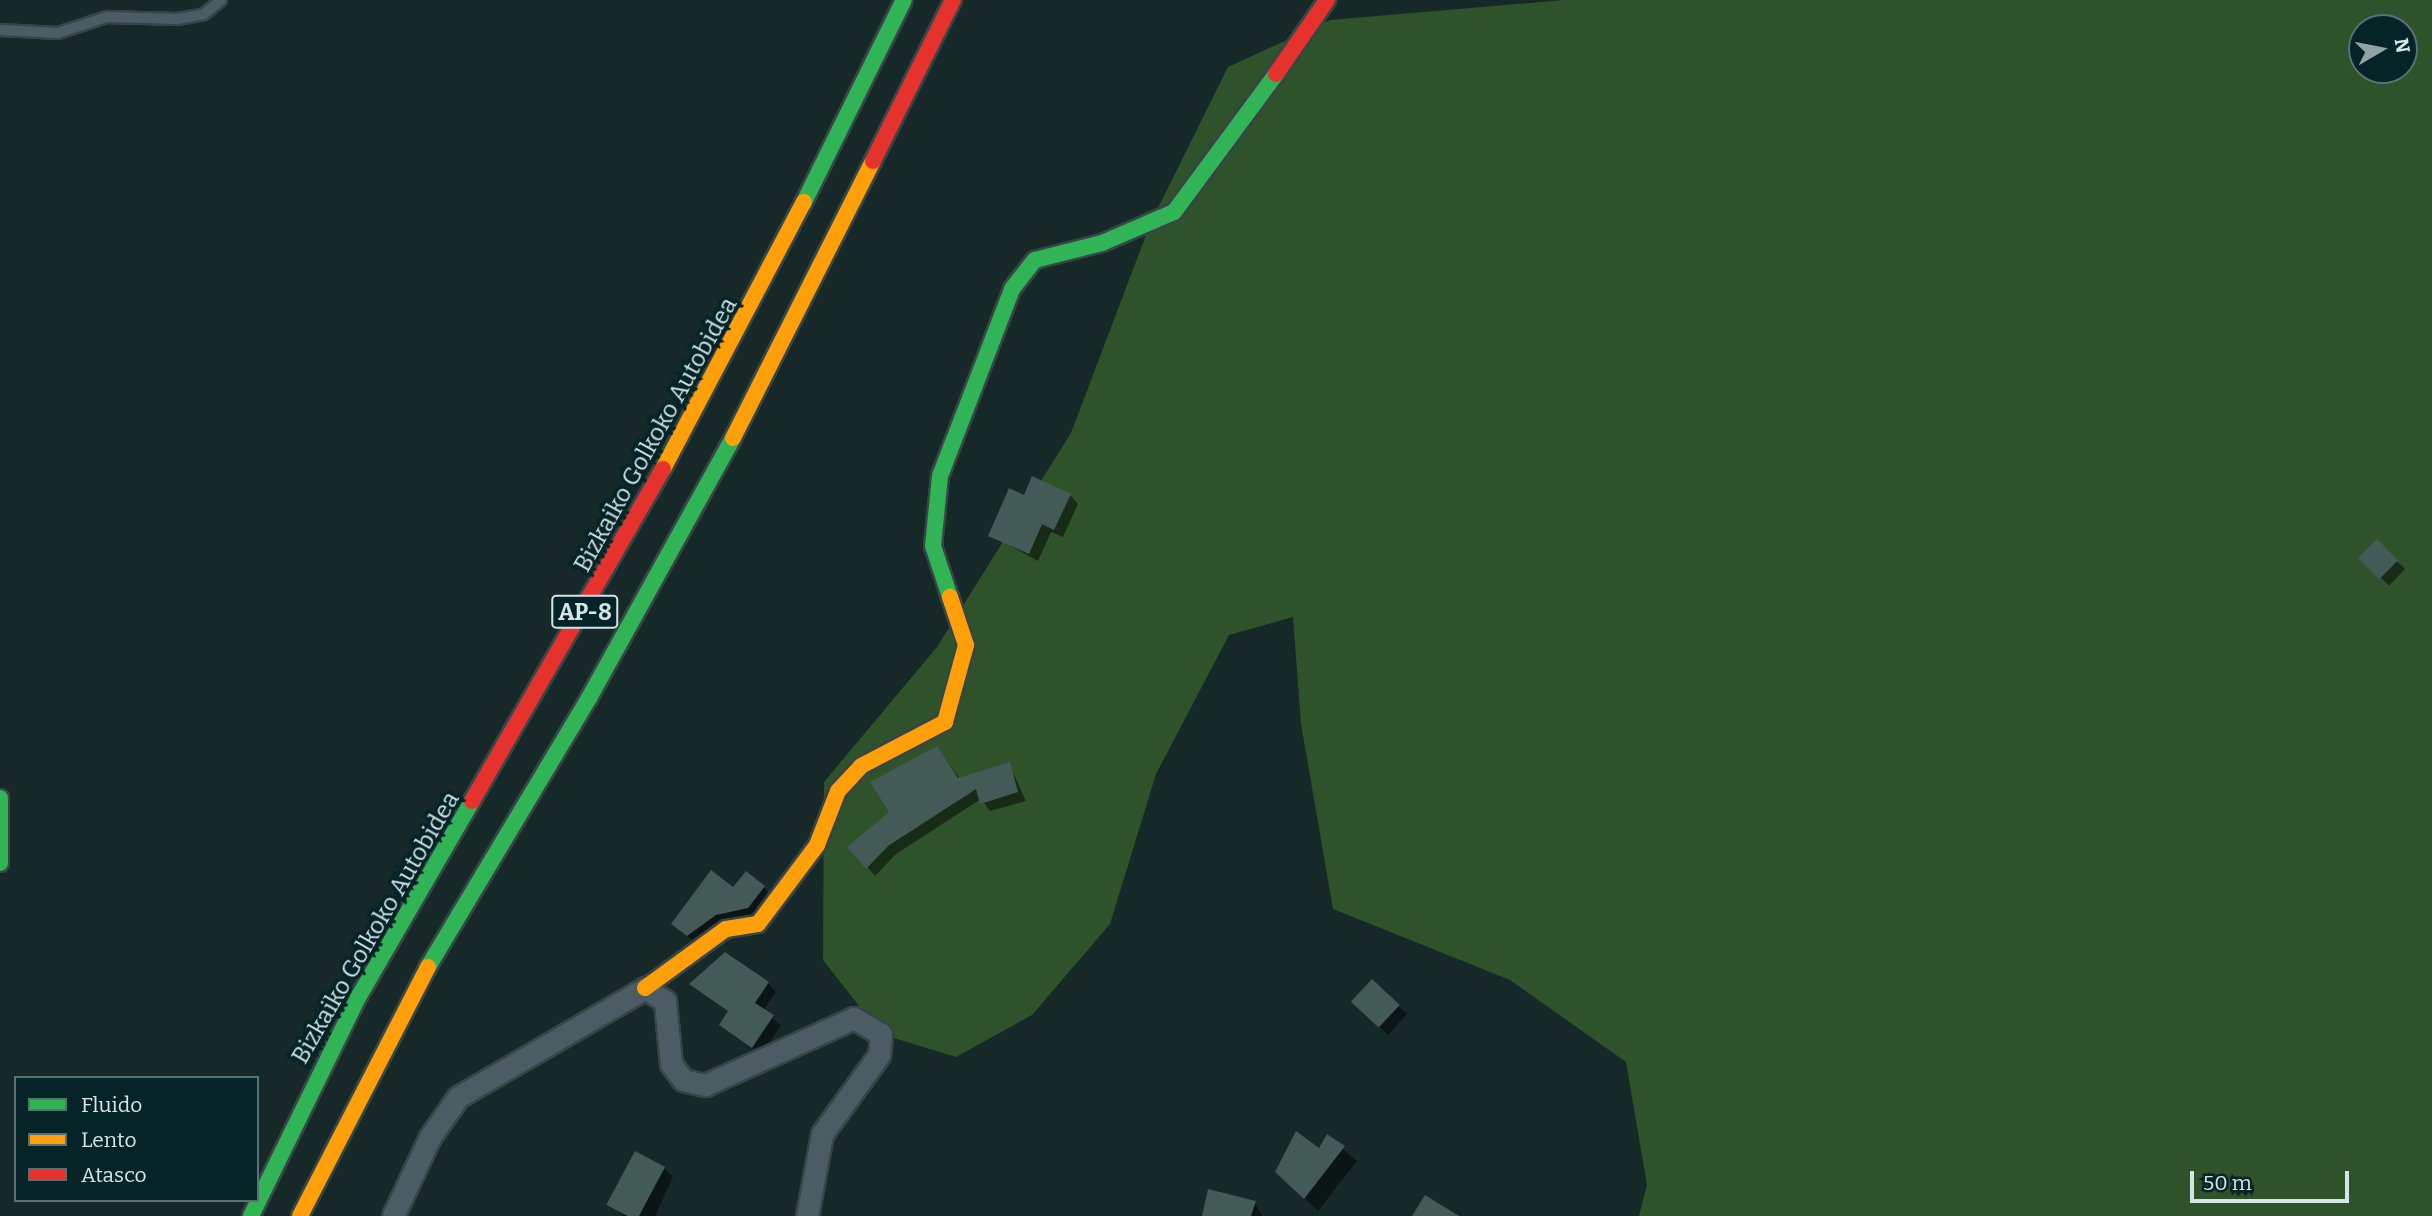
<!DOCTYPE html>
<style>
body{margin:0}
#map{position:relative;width:2432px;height:1216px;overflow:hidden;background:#172829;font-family:Bitter,serif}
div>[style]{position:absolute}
.forest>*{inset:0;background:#2e522a}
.shadow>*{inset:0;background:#0007;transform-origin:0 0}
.building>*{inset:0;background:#435a56;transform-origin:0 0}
.roads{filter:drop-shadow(2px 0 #374546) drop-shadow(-2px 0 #374546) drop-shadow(0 2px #374546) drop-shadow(0 -2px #374546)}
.lane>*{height:10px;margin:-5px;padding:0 5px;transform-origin:5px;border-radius:5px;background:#4c5c64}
.street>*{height:21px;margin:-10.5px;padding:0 10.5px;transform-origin:10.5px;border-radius:10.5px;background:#4c5c64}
.fast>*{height:16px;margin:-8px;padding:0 8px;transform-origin:8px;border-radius:8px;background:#30b455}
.slow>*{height:16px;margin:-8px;padding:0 8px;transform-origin:8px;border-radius:8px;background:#ff9f0a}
.jam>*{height:16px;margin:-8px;padding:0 8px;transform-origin:8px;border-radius:8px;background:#e5322d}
span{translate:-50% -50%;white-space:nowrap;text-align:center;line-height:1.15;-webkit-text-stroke:7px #042427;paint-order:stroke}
.shield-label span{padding:2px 5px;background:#042427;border:2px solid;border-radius:5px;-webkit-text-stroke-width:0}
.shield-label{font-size:23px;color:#d4e5e7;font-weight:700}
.street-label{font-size:24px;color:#d4e5e7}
.legend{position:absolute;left:14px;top:1076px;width:245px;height:126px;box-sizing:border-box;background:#042427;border:2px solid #577174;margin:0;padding:9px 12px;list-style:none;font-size:21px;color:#d4e5e7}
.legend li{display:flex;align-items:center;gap:14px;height:35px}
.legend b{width:35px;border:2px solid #577174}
.north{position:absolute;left:2348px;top:14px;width:70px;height:70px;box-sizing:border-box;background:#042427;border:2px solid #577174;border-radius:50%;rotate:80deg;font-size:19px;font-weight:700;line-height:28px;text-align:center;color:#d4e5e7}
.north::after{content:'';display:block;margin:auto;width:24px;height:32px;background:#92a3a4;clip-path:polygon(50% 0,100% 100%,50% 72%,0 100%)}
.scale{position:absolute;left:2190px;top:1171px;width:159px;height:32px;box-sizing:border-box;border:4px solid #d4e5e7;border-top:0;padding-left:9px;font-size:21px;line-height:24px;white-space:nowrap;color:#d4e5e7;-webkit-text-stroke:5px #042427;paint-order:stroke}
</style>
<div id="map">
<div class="forest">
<div style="clip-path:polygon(evenodd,1564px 0,2432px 0,2432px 1216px,1639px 1216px,1647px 1185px,1626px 1062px,1510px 980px,1333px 909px,1301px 724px,1293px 617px,1229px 635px,1156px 774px,1110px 924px,1032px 1015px,956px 1057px,881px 1034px,823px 960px,824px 782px,937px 647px,1071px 433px,1151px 222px,1228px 67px,1330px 20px,1564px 0,2362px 28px,2404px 28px,2404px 70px,2362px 70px,2362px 28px)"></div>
</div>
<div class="shadow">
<div style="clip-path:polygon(1070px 495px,1078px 504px,1063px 537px,1051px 532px,1038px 561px,990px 535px,1025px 497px)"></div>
<div style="left:2377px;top:542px;width:39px;height:23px;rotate:44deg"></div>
<div style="clip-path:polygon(937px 748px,960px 779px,1009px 764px,1026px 801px,990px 811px,981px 799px,896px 854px,875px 876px,850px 847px,891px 812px)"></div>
<div style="clip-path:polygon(763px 887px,772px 896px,757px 916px,696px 943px,673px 924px,733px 889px)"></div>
<div style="clip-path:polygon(768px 983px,776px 992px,763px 1011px,781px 1025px,761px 1055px,721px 1025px,729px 1012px,692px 984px)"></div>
<div style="clip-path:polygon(1399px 1006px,1407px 1014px,1388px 1035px,1362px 1011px)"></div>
<div style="clip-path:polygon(1328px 1136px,1357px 1161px,1318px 1211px,1277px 1171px,1319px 1151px)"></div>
<div style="clip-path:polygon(664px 1168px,673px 1177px,655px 1216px,624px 1216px,613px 1207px)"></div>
<div style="clip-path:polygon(1255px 1203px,1262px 1216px,1204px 1216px)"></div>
</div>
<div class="building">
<div style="clip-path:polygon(1032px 476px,1071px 494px,1054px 530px,1042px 524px,1029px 554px,988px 536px,1009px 488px,1024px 495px)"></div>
<div style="left:2377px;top:539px;width:30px;height:27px;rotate:45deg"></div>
<div style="clip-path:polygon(937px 746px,958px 778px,1010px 762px,1018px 792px,980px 804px,976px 789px,888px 846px,866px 869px,847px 847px,889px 812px,870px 782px)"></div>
<div style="clip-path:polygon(711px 870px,733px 887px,746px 871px,765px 886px,748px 908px,716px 915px,687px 936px,671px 924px)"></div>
<div style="clip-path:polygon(725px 952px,769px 982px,755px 1003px,774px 1015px,752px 1048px,719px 1025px,728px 1011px,689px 984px)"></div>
<div style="left:1372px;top:979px;width:38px;height:31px;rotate:43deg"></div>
<div style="clip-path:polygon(1296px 1131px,1319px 1148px,1327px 1134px,1345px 1146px,1304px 1199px,1275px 1172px)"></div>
<div style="left:635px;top:1151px;width:34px;height:61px;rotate:28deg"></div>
<div style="clip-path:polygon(1208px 1189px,1256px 1201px,1251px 1216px,1202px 1216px)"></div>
<div style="clip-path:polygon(1425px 1195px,1459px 1216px,1412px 1216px)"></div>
</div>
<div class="roads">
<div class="lane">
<div style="left:0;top:30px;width:58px;rotate:3deg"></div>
<div style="left:58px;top:33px;width:52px;rotate:-18.1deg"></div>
<div style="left:107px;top:17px;width:70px;rotate:1.6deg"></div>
<div style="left:177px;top:19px;width:27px;rotate:-10deg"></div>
<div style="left:204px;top:14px;width:22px;rotate:-39deg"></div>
</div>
<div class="street">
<div style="left:393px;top:1216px;width:87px;rotate:-64.9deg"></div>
<div style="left:430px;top:1137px;width:49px;rotate:-55deg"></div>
<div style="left:458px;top:1097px;width:216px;rotate:-30.2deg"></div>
<div style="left:645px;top:988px;width:24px;rotate:33deg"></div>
<div style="left:665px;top:1001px;width:63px;rotate:84.6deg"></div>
<div style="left:671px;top:1064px;width:20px;rotate:53deg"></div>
<div style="left:683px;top:1080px;width:23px;rotate:13deg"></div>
<div style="left:705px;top:1085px;width:163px;rotate:-24.2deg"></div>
<div style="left:854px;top:1018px;width:31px;rotate:31deg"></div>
<div style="left:881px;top:1034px;width:21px;rotate:95deg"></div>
<div style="left:879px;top:1055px;width:97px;rotate:125.8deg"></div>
<div style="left:822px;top:1134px;width:83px;rotate:100.4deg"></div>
</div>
<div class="fast">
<div style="left:804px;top:202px;width:225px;rotate:-63.7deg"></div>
<div style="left:950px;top:597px;width:54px;rotate:-108.4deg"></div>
<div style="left:933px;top:546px;width:70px;rotate:-84.3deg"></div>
<div style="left:940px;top:476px;width:200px;rotate:-68.9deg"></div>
<div style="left:1012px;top:289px;width:37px;rotate:-52deg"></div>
<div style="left:1035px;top:260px;width:69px;rotate:-14.2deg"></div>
<div style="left:1102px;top:243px;width:78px;rotate:-23.3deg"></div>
<div style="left:1174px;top:212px;width:172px;rotate:-53.5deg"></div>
<div style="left:0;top:798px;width:65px;rotate:90deg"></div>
<div style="left:428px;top:967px;width:313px;rotate:-59.1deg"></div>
<div style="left:589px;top:698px;width:297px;rotate:-61deg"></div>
<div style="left:251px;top:1216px;width:245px;rotate:-63.9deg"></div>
<div style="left:359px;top:996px;width:225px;rotate:-59.9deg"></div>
</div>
<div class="slow">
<div style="left:733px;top:438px;width:310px;rotate:-63.2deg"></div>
<div style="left:663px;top:469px;width:302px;rotate:-62.2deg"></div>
<div style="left:645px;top:988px;width:100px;rotate:-36.1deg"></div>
<div style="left:726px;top:929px;width:32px;rotate:-9deg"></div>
<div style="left:758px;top:924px;width:99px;rotate:-53.2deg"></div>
<div style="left:817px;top:845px;width:58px;rotate:-68.7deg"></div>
<div style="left:838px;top:791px;width:34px;rotate:-47deg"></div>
<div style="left:861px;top:766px;width:95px;rotate:-27.6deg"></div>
<div style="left:945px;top:722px;width:80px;rotate:-74.7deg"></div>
<div style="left:966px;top:645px;width:51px;rotate:-108.4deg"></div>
<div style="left:300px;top:1216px;width:280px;rotate:-62.8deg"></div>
</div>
<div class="jam">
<div style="left:1276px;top:74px;width:90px;rotate:-55.4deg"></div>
<div style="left:873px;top:161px;width:180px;rotate:-63.6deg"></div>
<div style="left:472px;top:801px;width:383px;rotate:-60.1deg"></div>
</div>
</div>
<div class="shield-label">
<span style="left:585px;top:612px">AP-8</span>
</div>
<div class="street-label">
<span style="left:656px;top:435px;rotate:-61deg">Bizkaiko Golkoko Autobidea</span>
<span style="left:376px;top:928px;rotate:-60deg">Bizkaiko Golkoko Autobidea</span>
</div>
<ul class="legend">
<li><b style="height:9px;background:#30b455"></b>Fluido</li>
<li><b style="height:9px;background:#ff9f0a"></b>Lento</li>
<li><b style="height:9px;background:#e5322d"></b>Atasco</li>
</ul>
<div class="north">N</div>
<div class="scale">50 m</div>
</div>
